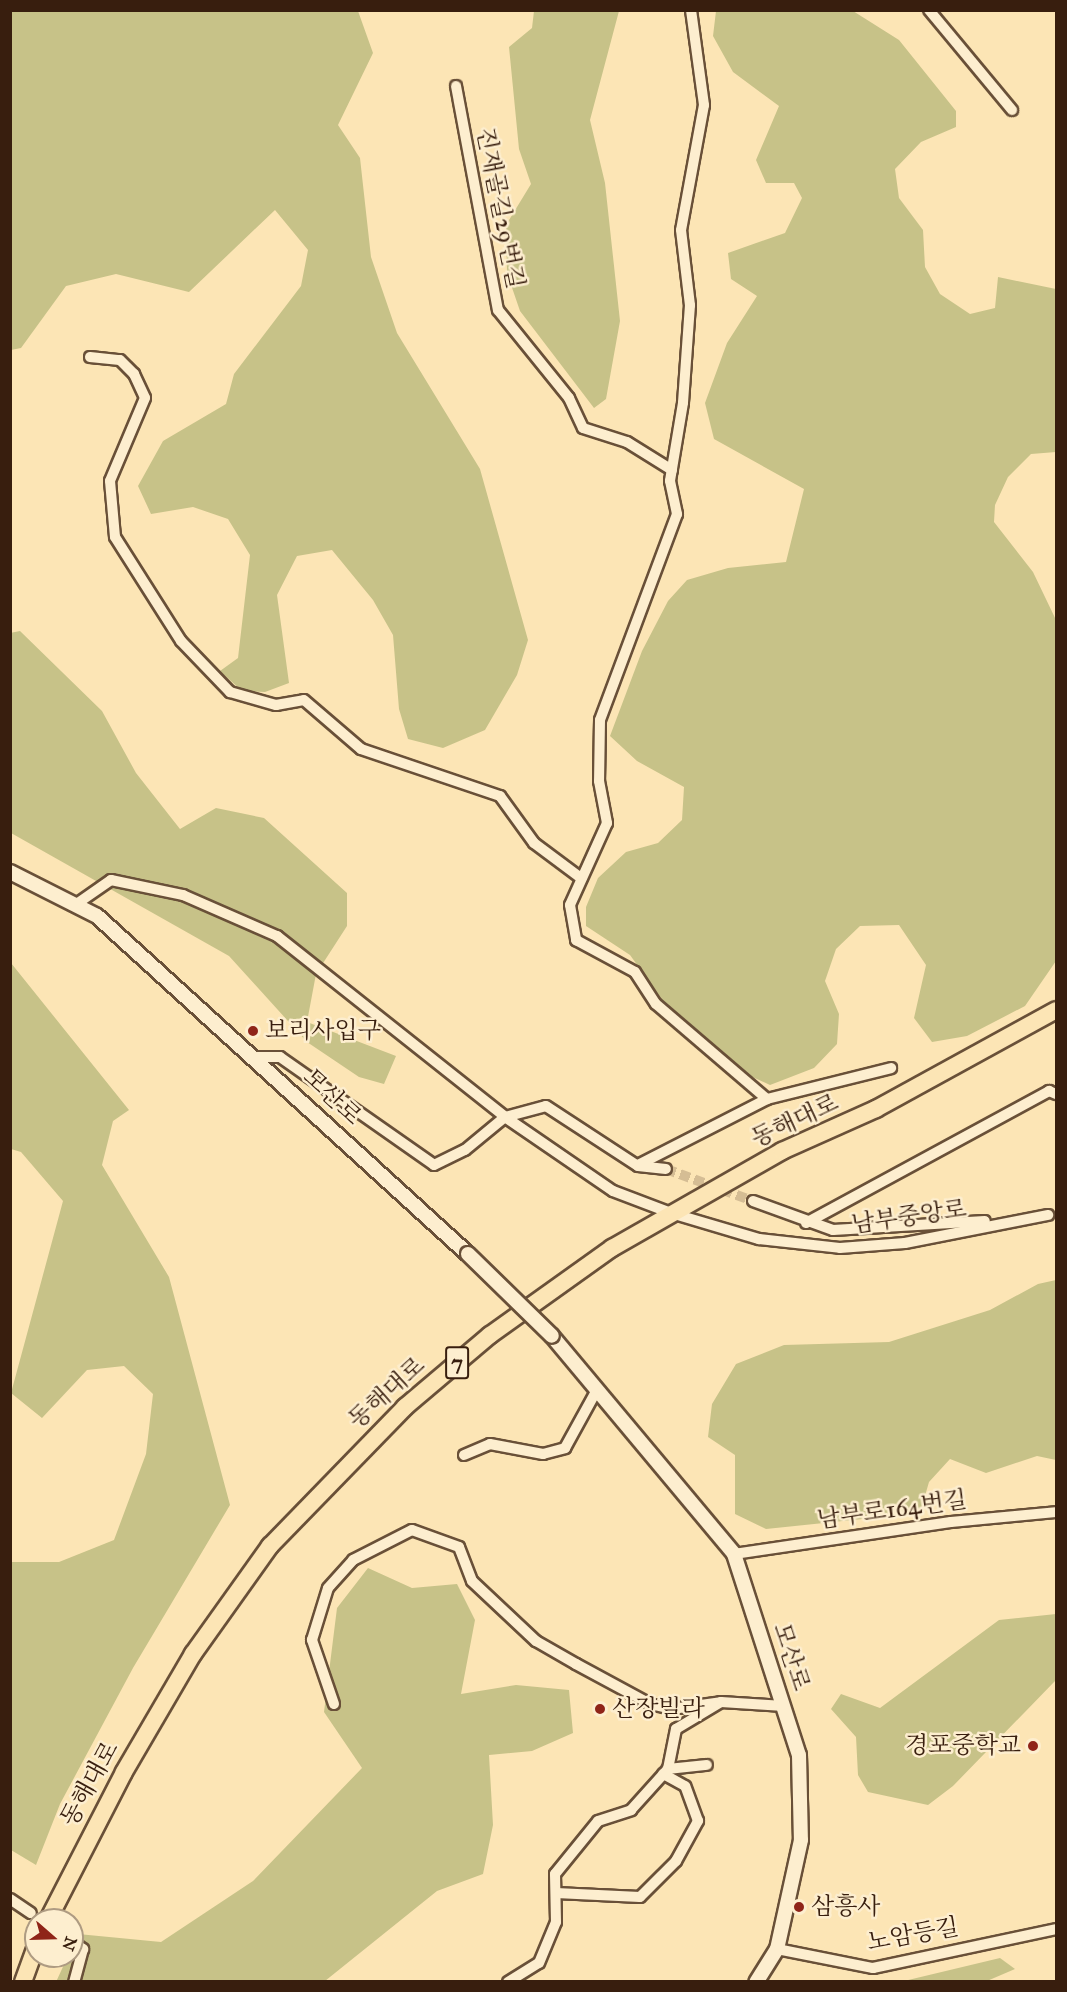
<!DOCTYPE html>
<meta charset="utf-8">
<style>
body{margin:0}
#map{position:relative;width:1067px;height:1992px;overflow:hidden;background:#fce5b5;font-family:"IM FELL Great Primer","Noto Serif KR",serif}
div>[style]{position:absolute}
.green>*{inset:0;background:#c7c288}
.minor-tunnel>*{height:10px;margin-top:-5px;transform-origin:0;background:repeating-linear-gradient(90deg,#d5bd94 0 10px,transparent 0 15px)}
.roads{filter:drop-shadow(2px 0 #695038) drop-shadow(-2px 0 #695038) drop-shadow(0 2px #695038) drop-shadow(0 -2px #695038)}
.minor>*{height:10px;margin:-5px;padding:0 5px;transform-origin:5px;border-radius:5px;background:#fdeecf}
.tertiary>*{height:14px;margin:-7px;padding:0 7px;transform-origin:7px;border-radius:7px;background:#fdeecf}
.primary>*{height:16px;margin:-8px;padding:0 8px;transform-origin:8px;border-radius:8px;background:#fce5b5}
.bridges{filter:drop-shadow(2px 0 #695038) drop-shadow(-2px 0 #695038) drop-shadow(0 2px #695038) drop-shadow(0 -2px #695038)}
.tertiary-bridge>*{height:14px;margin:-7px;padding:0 7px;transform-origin:7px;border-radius:7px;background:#fdeecf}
.dots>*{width:16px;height:16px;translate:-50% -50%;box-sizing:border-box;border:3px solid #fdeecf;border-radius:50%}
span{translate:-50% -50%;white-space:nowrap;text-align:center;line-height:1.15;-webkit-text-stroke:5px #fdeecf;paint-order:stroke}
.shield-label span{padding:2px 4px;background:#fdeecf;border:2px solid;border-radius:4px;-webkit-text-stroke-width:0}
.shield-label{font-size:22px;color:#381e0e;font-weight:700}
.street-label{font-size:24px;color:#381e0e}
.poi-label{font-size:24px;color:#381e0e}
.left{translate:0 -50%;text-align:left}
.right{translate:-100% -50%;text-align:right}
.frame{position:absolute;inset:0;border:12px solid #381e0e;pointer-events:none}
.north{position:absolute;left:24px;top:1908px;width:60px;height:60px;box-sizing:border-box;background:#fdeecf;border:2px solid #ae9b82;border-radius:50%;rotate:110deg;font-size:16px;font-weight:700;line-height:24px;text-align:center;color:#381e0e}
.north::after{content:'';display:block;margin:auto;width:21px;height:27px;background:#8f2418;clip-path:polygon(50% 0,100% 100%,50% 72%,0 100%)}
</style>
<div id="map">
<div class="green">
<div style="clip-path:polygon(10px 11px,358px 11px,373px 53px,338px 125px,360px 158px,371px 257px,397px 333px,480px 469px,528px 640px,517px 675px,485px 730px,443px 748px,408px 739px,399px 709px,393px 635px,373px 600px,332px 550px,297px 556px,277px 595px,289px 683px,265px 692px,242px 691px,220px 671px,238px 658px,250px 555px,228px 519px,193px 507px,151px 514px,138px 486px,163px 441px,226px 404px,234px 374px,301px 286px,308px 250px,275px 210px,189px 292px,116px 274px,66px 286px,21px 348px,11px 350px)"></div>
<div style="clip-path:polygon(534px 11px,619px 11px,590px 120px,605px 183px,620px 321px,606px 399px,594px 408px,520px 311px,507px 273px,506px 225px,531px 184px,519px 149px,509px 47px,532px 28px)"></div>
<div style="clip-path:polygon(716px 11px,853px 11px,899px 40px,956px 111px,956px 127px,921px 142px,895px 169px,899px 198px,923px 230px,925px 267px,940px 294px,970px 314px,995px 308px,998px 277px,1056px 289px,1056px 452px,1031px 454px,1008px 477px,995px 505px,994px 522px,1033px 572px,1056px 620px,1056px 961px,1025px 1006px,967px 1036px,932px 1042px,914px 1018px,926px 965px,899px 925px,860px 926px,836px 949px,825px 981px,839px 1014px,837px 1044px,814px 1068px,770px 1085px,746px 1074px,671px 1012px,630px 955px,586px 926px,586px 907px,598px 878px,626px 852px,658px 843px,682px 820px,684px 787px,637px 761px,610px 736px,642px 651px,668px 601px,687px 580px,728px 568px,786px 562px,804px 489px,714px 439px,705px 403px,727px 343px,757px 296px,731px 279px,728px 253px,785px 233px,802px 198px,794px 183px,766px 183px,756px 160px,779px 106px,733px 72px,713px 36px)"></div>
<div style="clip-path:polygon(20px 631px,102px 711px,136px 773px,180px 829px,216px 808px,264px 818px,347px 893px,347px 926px,316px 974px,307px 1022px,396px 1056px,384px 1084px,359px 1077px,307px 1042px,229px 956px,11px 833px,10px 633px)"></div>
<div style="clip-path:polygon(11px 963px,129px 1110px,113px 1121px,102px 1165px,169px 1277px,230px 1505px,133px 1668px,60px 1804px,36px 1865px,11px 1850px,11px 1562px,59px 1562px,114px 1540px,146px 1454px,153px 1394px,124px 1366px,87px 1370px,42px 1418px,11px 1393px,63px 1201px,21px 1152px,11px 1149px)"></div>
<div style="clip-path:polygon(1056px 1280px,1056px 1460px,1037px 1456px,986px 1473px,950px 1459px,929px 1482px,920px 1513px,766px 1529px,735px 1514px,735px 1455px,708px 1437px,712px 1404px,736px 1364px,784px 1345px,889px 1342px,990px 1310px,1038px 1284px)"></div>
<div style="clip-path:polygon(368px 1568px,412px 1588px,457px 1584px,475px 1620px,461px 1694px,516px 1685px,569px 1690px,573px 1733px,532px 1751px,489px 1755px,493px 1825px,483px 1874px,437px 1891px,325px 1981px,56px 1982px,78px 1934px,161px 1942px,253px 1881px,362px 1768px,324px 1712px,337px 1608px)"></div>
<div style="clip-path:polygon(1056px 1614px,1056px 1680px,953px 1786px,928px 1805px,868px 1792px,858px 1775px,856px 1737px,831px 1709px,841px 1694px,880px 1708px,999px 1620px)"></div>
<div style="clip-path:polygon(1000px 1958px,1015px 1969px,987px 1981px,904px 1981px)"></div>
</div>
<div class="minor-tunnel">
<div style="left:666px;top:1169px;width:93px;rotate:20.2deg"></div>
</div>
<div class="roads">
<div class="minor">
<div style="left:691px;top:10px;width:96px;rotate:82.2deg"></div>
<div style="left:704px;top:105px;width:127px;rotate:100.4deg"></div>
<div style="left:681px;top:230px;width:76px;rotate:83.2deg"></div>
<div style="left:690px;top:305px;width:98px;rotate:94.1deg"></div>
<div style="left:683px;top:403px;width:79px;rotate:99.5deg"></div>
<div style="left:670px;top:481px;width:34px;rotate:78deg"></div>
<div style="left:677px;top:514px;width:220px;rotate:110.5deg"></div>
<div style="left:600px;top:720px;width:61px;rotate:90.9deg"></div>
<div style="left:599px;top:781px;width:43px;rotate:79.2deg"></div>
<div style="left:607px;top:823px;width:90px;rotate:114.3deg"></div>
<div style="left:570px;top:905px;width:36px;rotate:80deg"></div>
<div style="left:576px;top:940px;width:67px;rotate:28.5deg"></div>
<div style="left:635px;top:972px;width:38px;rotate:57deg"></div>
<div style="left:656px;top:1004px;width:146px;rotate:40.6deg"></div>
<div style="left:929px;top:10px;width:130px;rotate:50.3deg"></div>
<div style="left:456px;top:86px;width:228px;rotate:79.4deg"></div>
<div style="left:498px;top:310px;width:113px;rotate:51.1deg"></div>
<div style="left:569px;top:398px;width:33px;rotate:65deg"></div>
<div style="left:583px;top:428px;width:46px;rotate:17.7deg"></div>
<div style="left:627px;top:442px;width:53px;rotate:31.9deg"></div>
<div style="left:90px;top:357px;width:30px;rotate:6deg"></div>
<div style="left:120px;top:360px;width:20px;rotate:45deg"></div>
<div style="left:134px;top:374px;width:26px;rotate:65deg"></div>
<div style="left:145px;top:398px;width:90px;rotate:112.9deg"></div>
<div style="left:110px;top:481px;width:56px;rotate:84.9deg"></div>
<div style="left:115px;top:537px;width:123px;rotate:57.6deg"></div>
<div style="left:181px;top:641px;width:71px;rotate:46.1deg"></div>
<div style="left:230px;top:692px;width:48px;rotate:15.8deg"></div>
<div style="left:276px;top:705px;width:28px;rotate:-10deg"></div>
<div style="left:304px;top:700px;width:75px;rotate:40.7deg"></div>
<div style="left:361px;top:749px;width:147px;rotate:18.7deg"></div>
<div style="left:500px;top:796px;width:58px;rotate:54.1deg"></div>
<div style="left:534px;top:843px;width:59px;rotate:36.7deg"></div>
<div style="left:75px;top:905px;width:44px;rotate:-34.8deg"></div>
<div style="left:111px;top:880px;width:74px;rotate:11.8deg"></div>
<div style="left:183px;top:895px;width:103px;rotate:23.6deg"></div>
<div style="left:277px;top:936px;width:291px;rotate:38.4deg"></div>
<div style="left:505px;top:1117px;width:131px;rotate:34.4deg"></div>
<div style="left:613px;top:1191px;width:62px;rotate:20.8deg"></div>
<div style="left:671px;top:1213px;width:92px;rotate:16.5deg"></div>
<div style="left:759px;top:1239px;width:81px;rotate:6.3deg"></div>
<div style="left:840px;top:1248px;width:65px;rotate:-4.4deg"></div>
<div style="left:905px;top:1243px;width:146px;rotate:-11.1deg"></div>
<div style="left:255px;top:1057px;width:25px"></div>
<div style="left:280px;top:1057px;width:188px;rotate:35deg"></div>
<div style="left:434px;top:1165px;width:34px;rotate:-26deg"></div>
<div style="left:465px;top:1150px;width:52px;rotate:-39.5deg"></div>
<div style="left:505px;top:1117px;width:42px;rotate:-15deg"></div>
<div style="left:546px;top:1106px;width:110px;rotate:33.1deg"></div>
<div style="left:638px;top:1166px;width:28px;rotate:6deg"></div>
<div style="left:638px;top:1165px;width:145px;rotate:-27.1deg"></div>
<div style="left:767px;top:1099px;width:128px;rotate:-14deg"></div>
<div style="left:753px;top:1201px;width:85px;rotate:19.9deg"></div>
<div style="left:833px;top:1230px;width:152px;rotate:-3.4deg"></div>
<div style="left:806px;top:1223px;width:277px;rotate:-28.5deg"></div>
<div style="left:1049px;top:1091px;width:8px;rotate:23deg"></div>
<div style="left:464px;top:1455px;width:28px;rotate:-23deg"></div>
<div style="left:490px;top:1444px;width:54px;rotate:10.7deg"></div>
<div style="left:543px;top:1454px;width:23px;rotate:-15deg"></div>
<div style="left:565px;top:1448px;width:68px;rotate:-61.2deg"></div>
<div style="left:734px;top:1554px;width:219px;rotate:-8.4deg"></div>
<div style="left:951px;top:1522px;width:105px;rotate:-5.4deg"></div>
<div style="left:334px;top:1704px;width:68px;rotate:-109deg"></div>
<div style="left:312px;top:1640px;width:54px;rotate:-72.9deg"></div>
<div style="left:328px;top:1588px;width:38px;rotate:-48deg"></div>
<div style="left:353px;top:1560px;width:66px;rotate:-27deg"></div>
<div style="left:412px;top:1530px;width:50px;rotate:19.9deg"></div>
<div style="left:459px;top:1547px;width:36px;rotate:69deg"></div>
<div style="left:472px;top:1581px;width:88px;rotate:43.2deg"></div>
<div style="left:536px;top:1641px;width:46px;rotate:29.9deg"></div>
<div style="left:576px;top:1664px;width:84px;rotate:28.4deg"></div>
<div style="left:650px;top:1704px;width:23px;rotate:13deg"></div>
<div style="left:672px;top:1709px;width:49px;rotate:-8.1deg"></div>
<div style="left:668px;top:1769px;width:39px;rotate:-6deg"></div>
<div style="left:556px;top:1893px;width:84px;rotate:2.7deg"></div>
<div style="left:640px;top:1897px;width:51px;rotate:-45deg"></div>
<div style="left:676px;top:1861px;width:46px;rotate:-61.2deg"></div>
<div style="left:698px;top:1821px;width:37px;rotate:-110deg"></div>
<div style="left:685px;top:1786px;width:25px;rotate:-151deg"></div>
<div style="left:10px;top:1899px;width:25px;rotate:34deg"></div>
<div style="left:72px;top:1941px;width:14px;rotate:36deg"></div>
<div style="left:83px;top:1949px;width:34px;rotate:105deg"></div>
<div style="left:777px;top:1949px;width:98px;rotate:11.2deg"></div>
<div style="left:873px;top:1968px;width:187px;rotate:-12deg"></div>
<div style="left:508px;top:1982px;width:36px;rotate:-32deg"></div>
<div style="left:539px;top:1963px;width:44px;rotate:-67.5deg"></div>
<div style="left:556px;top:1922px;width:48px;rotate:-91.2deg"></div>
<div style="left:555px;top:1874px;width:68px;rotate:-50.9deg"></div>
<div style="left:598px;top:1821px;width:35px;rotate:-18deg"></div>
<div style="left:631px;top:1810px;width:55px;rotate:-47.9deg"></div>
<div style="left:668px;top:1769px;width:41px;rotate:-78.7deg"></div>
<div style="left:676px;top:1729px;width:52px;rotate:-31deg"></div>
<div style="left:721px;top:1702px;width:63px;rotate:3.6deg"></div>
</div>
<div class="tertiary">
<div style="left:10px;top:872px;width:97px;rotate:26.8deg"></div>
<div style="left:97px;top:916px;width:502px;rotate:42.34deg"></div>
<div style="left:552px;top:1336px;width:284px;rotate:50.1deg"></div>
<div style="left:734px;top:1554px;width:211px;rotate:72.1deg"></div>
<div style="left:799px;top:1755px;width:85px;rotate:88.7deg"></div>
<div style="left:801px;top:1840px;width:112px;rotate:102.4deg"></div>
<div style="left:777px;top:1949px;width:39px;rotate:122deg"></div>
</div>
<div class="primary">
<div style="left:48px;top:1920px;width:166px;rotate:-62.8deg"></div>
<div style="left:124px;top:1772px;width:137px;rotate:-59.7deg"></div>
<div style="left:193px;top:1654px;width:133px;rotate:-54.5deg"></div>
<div style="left:270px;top:1546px;width:194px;rotate:-45.8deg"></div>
<div style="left:405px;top:1407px;width:111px;rotate:-40.3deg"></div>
<div style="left:490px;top:1335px;width:150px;rotate:-35.5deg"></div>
<div style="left:612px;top:1248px;width:196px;rotate:-29.7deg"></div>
<div style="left:782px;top:1151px;width:103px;rotate:-24.1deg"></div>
<div style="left:876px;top:1109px;width:205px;rotate:-28.8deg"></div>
<div style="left:23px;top:1982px;width:38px;rotate:-70deg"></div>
</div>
</div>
<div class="bridges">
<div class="tertiary-bridge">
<div style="left:468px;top:1254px;width:117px;rotate:44.3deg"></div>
</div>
</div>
<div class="dots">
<div style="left:253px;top:1031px;background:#8f2418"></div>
<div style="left:600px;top:1709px;background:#8f2418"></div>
<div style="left:1033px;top:1746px;background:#8f2418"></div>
<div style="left:799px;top:1907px;background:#8f2418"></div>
</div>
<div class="shield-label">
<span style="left:457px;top:1363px">7</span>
</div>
<div class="street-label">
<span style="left:500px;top:208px;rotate:79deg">진재골길29번길</span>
<span style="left:332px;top:1097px;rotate:43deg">모산로</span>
<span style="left:795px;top:1121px;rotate:-25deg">동해대로</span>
<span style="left:909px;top:1217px;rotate:-8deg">남부중앙로</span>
<span style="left:387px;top:1393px;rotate:-42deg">동해대로</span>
<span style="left:892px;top:1510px;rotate:-8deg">남부로164번길</span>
<span style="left:791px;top:1657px;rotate:72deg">모산로</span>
<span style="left:90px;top:1784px;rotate:-61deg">동해대로</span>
<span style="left:913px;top:1935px;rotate:-10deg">노암등길</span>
</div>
<div class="poi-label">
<span class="left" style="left:265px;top:1031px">보리사입구</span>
<span class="left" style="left:612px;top:1709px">산장빌라</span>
<span class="right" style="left:1021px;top:1746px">경포중학교</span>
<span class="left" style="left:811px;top:1907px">삼흥사</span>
</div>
<div class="frame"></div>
<div class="north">N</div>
</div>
